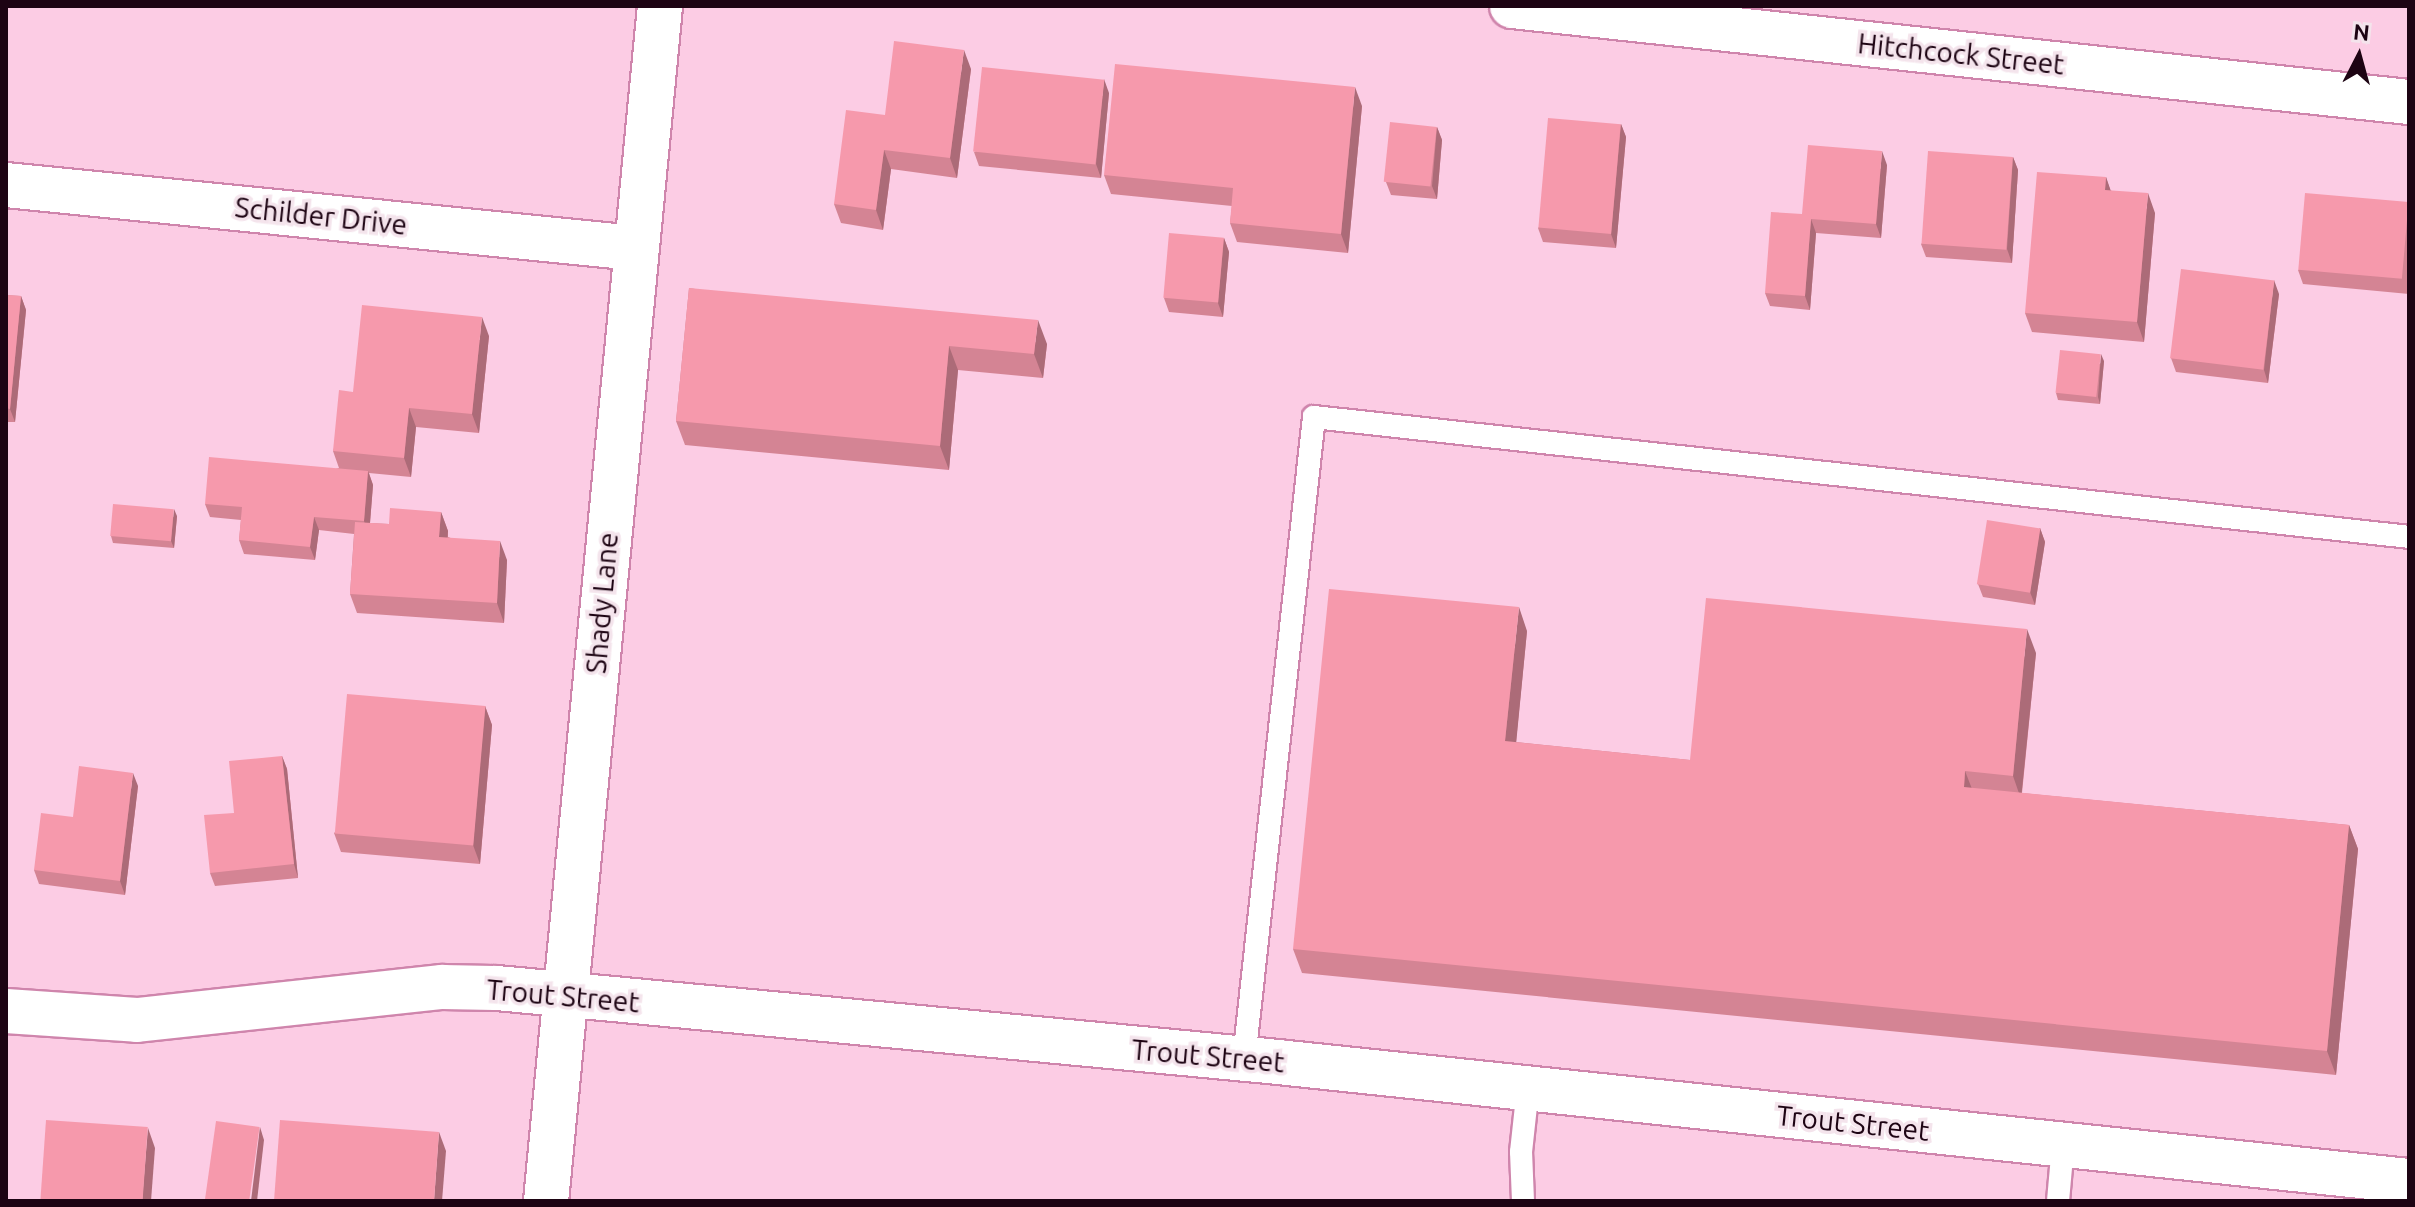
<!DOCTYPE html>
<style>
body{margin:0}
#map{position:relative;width:2415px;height:1207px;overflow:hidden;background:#fccce4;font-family:Ubuntu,sans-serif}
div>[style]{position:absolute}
.roads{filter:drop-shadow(2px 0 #cf85ac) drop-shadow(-2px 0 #cf85ac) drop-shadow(0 2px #cf85ac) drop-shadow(0 -2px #cf85ac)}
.lane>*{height:22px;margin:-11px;padding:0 11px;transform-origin:11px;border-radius:11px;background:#fff}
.street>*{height:44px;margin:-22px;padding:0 22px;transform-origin:22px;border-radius:22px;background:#fff}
.wall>*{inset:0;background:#d48494}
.shaded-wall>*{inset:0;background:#ac6b78}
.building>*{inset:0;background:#f699ac;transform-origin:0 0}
span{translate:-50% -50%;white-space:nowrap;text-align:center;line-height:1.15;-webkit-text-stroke:7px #f4e4ec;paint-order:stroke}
.street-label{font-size:28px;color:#1d0413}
.frame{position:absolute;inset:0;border:8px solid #1d0413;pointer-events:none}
.north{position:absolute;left:2319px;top:16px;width:80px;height:80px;-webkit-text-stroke:6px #f4e4ec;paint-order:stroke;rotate:6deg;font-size:22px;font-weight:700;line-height:32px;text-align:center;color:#1d0413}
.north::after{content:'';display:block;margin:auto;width:28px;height:36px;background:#1d0413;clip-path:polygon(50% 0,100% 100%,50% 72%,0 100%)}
</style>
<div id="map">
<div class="roads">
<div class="lane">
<div style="left:1244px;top:1059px;width:646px;rotate:-83.78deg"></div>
<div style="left:1314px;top:417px;width:1102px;rotate:6.25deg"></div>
<div style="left:1523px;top:1201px;width:49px;rotate:-92.3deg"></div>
<div style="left:1521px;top:1152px;width:64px;rotate:-83.8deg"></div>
<div style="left:2058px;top:1201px;width:56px;rotate:-84.9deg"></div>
</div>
<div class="street">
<div style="left:1512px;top:6px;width:902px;rotate:6.11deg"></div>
<div style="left:6px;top:185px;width:632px;rotate:5.72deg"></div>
<div style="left:6px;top:1011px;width:131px;rotate:3.9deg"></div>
<div style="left:137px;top:1020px;width:307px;rotate:-6.2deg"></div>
<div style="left:442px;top:987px;width:55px;rotate:1deg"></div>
<div style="left:497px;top:988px;width:784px;rotate:5.41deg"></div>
<div style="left:1278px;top:1062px;width:1137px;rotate:6.01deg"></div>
<div style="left:546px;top:1201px;width:1200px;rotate:-84.55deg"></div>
</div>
</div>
<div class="wall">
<div style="clip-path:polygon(971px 69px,957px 178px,891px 169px,883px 230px,841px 223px,834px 204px,885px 115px)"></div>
<div style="clip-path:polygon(1109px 93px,1101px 178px,979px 166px,974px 152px)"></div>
<div style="clip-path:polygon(1362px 106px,1348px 253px,1237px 242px,1230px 223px,1232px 206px,1111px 194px,1104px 175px)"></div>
<div style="clip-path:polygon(1621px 124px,1626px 137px,1616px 248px,1543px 242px,1538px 228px)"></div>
<div style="clip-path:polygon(1437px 127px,1442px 140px,1437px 199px,1391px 195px,1386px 182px)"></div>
<div style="clip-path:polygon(2013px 157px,2018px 170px,2012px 263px,1926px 257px,1921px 244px)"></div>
<div style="clip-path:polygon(1887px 165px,1881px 238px,1816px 233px,1810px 310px,1770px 306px,1765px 293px,1802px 214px)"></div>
<div style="clip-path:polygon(2106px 177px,2110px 190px,2155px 213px,2144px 342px,2032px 332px,2025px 313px)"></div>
<div style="clip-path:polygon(2409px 203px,2409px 294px,2303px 284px,2298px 270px)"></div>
<div style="clip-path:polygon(1224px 238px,1229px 252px,1223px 317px,1169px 312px,1164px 298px)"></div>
<div style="clip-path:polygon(689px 288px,1047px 344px,1043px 378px,958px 370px,949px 470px,685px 445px,676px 421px)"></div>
<div style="clip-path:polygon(2279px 294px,2268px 383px,2176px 372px,2171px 358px)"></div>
<div style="clip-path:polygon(6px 295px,21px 296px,26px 310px,15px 422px,6px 422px)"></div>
<div style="clip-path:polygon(489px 336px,479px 433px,416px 427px,411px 477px,369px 473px,373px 485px,370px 523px,389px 524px,441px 512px,448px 531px,448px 537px,507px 560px,504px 623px,357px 613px,350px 594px,354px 534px,319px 530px,315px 560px,244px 554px,239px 540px,241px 520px,210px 517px,205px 504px,339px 468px,333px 451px,353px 392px)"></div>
<div style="clip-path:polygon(2104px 361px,2100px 404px,2058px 400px,2056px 393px)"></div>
<div style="clip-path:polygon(177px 516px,174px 548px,113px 543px,111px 536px)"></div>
<div style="clip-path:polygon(2040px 528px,2045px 542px,2035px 605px,1983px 597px,1978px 584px)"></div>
<div style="clip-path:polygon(1527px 631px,1516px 742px,1690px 760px,2036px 653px,2022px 793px,2349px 825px,2358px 849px,2336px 1075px,1302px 973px,1293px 949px)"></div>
<div style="clip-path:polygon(485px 706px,492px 725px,480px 864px,341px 852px,334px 833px)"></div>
<div style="clip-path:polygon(282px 756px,287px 769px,298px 878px,215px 886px,210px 873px,234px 813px)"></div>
<div style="clip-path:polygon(138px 786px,125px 895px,39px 884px,34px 870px,73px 817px)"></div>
</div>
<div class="shaded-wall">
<div style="clip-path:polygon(964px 50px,971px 69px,957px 178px,950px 158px)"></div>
<div style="clip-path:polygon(1104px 79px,1109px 93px,1101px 178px,1096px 164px)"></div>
<div style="clip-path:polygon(1355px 87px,1362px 106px,1348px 253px,1341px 234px)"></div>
<div style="clip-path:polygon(1621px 124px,1626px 137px,1616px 248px,1611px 234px)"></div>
<div style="clip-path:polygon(1437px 127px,1442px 140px,1437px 199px,1432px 186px)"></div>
<div style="clip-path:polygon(884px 150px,891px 169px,883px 230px,876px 210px)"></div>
<div style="clip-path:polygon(1882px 151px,1887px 165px,1881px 238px,1876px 224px)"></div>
<div style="clip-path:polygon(2013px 157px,2018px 170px,2012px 263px,2007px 249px)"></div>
<div style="clip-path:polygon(2106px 177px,2113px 197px,2105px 190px)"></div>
<div style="clip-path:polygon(2148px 193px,2155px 213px,2144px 342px,2137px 322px)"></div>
<div style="clip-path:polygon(1811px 219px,1816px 233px,1810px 310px,1805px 296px)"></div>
<div style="clip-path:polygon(1224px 238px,1229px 252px,1223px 317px,1218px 303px)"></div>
<div style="clip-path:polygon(2274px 280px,2279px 294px,2268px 383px,2264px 370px)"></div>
<div style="clip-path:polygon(21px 296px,26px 310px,15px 422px,10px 409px)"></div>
<div style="clip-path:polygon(482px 317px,489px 336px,479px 433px,472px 414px)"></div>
<div style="clip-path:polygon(1038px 320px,1047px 344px,1043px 378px,1034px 354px)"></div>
<div style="clip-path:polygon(949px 346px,958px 370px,949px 470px,940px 446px)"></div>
<div style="clip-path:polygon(2101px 354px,2104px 361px,2100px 404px,2098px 397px)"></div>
<div style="clip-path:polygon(409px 408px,416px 427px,411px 477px,404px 458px)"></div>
<div style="clip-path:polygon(368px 471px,373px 485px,369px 535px,364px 521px)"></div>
<div style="clip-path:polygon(174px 509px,177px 516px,174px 548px,171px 541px)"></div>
<div style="clip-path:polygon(441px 512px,448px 531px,446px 556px,439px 537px)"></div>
<div style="clip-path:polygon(314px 517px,319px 530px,315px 560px,310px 547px)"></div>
<div style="clip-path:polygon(2040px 528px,2045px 542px,2035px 605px,2030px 592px)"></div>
<div style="clip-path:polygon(500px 541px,507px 560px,504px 623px,497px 603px)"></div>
<div style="clip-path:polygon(1519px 607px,1527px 631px,1514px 765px,1505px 741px)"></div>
<div style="clip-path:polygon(2027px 629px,2036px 653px,2021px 799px,2013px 776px)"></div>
<div style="clip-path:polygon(485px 706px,492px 725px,480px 864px,473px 845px)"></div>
<div style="clip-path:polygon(282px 756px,287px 769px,298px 878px,294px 864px)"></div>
<div style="clip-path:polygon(1965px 771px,1974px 794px,1964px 787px)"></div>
<div style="clip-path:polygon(133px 773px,138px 786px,125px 895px,120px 881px)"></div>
<div style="clip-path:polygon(2349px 825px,2358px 849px,2336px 1075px,2327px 1051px)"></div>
<div style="clip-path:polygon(260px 1127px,264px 1140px,257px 1201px,251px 1201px)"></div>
<div style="clip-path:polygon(148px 1128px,155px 1148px,151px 1201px,142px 1201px)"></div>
<div style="clip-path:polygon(439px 1132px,446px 1151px,442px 1201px,434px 1201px)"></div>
</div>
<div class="building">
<div style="clip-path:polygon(894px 41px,964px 50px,950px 158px,884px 150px,876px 210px,834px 204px,846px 110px,885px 115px)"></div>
<div style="clip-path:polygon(1115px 64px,1355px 87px,1341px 234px,1230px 223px,1233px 188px,1104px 175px)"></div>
<div style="left:982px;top:67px;width:123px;height:85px;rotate:6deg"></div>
<div style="left:1548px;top:118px;width:73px;height:110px;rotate:5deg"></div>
<div style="left:1390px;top:122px;width:47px;height:60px;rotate:6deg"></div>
<div style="clip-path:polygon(1808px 145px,1882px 151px,1876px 224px,1811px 219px,1805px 296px,1765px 293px,1771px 212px,1802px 214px)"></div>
<div style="left:1928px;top:151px;width:85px;height:93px;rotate:4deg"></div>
<div style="clip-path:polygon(2037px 172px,2106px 177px,2105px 190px,2148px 193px,2137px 322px,2025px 313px)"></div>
<div style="left:2305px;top:193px;width:104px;height:77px;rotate:5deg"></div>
<div style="left:1169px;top:233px;width:55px;height:65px;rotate:5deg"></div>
<div style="left:2181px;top:269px;width:94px;height:90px;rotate:7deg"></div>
<div style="clip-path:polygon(689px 288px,1038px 320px,1034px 354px,949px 346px,940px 446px,676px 421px)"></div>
<div style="clip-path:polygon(6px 295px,21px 296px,10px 409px,6px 408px)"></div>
<div style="clip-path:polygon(362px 305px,482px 317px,472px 414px,409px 408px,404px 458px,333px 451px,339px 390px,353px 392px)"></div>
<div style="left:2060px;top:350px;width:41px;height:43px;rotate:6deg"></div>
<div style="clip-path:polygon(209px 457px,368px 471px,364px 521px,314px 517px,310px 547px,239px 540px,242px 507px,205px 504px)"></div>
<div style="left:113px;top:504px;width:61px;height:32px;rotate:5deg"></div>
<div style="clip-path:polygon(390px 508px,441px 512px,439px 537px,500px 541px,497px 603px,350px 594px,355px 522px,389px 524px)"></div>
<div style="left:1987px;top:520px;width:54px;height:65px;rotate:9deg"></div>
<div style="clip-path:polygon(1329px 589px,1519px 607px,1505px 741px,1690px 760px,1706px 598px,2027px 629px,2013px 776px,1965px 771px,1964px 787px,2349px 825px,2327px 1051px,1293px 949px)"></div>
<div style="left:347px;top:694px;width:139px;height:140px;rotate:5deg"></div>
<div style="clip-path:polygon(282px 756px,294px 864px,210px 873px,204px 815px,234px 813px,229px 761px)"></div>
<div style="clip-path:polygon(79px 766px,133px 773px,120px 881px,34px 870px,41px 813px,73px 817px)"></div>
<div style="left:46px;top:1120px;width:102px;height:81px;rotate:4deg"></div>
<div style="clip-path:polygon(280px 1120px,439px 1132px,434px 1201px,274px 1201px)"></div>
<div style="left:216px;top:1121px;width:44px;height:81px;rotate:8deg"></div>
</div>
<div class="street-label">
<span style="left:1961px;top:54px;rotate:6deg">Hitchcock Street</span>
<span style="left:321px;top:216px;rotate:6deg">Schilder Drive</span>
<span style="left:602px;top:603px;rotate:-85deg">Shady Lane</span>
<span style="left:563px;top:996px;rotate:5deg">Trout Street</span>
<span style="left:1208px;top:1056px;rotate:5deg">Trout Street</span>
<span style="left:1853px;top:1123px;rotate:6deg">Trout Street</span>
</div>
<div class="frame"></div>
<div class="north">N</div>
</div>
